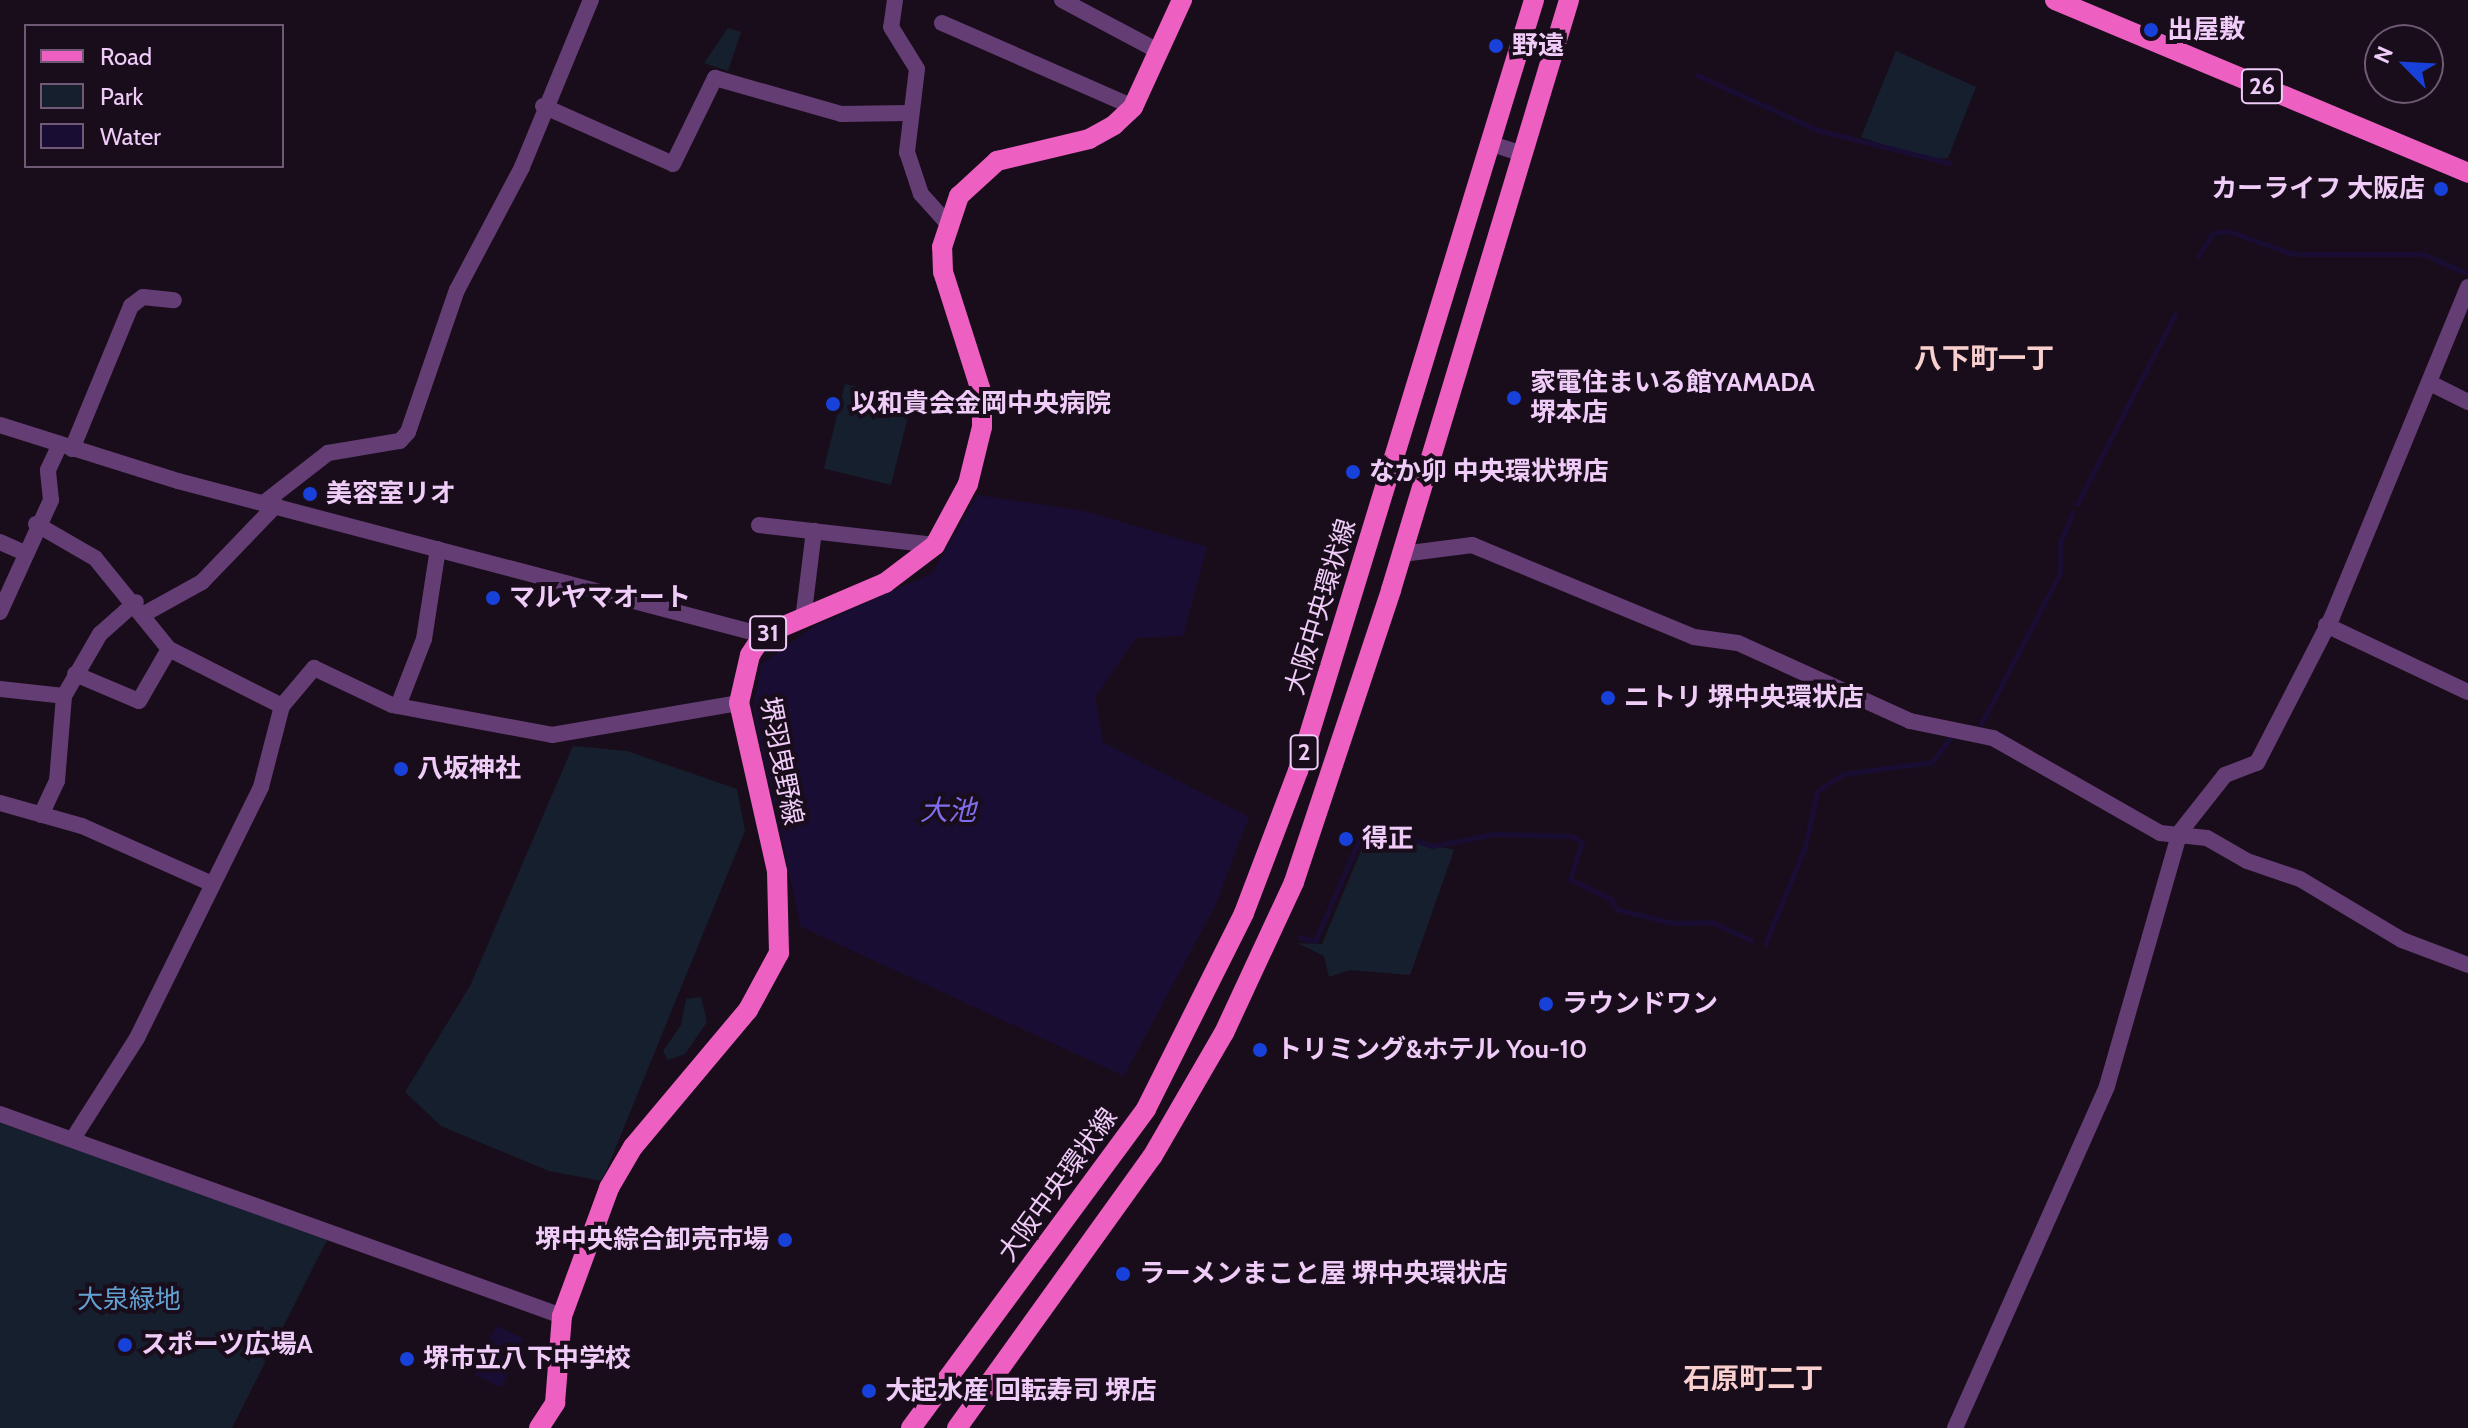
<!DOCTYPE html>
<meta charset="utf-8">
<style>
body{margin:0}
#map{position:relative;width:2468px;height:1428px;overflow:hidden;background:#190d1b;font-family:Cabin,"Noto Sans JP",sans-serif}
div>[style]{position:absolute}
.green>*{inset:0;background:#161f2e;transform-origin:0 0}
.water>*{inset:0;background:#1a0d34;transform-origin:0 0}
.stream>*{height:5px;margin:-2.5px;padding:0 2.5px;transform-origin:2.5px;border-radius:2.5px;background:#1a0d34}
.street>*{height:16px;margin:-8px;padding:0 8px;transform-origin:8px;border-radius:8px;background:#653d75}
.primary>*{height:20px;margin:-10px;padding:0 10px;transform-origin:10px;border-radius:10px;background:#ed5fc1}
.dots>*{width:22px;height:22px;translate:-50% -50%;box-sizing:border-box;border:4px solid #190d1b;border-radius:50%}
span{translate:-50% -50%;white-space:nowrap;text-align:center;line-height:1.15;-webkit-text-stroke:8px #190d1b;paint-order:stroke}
.shield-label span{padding:2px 6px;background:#190d1b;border:2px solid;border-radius:6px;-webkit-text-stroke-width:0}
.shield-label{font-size:24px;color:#f0ccf9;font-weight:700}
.poi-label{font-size:26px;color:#f0ccf9;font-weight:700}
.left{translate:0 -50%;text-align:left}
.right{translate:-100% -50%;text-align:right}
.street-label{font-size:26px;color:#f0ccf9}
.park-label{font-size:26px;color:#62a0d0}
.neighbourhood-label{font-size:28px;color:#fad0ce;font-weight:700}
.water-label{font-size:28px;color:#816eef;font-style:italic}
.legend{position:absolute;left:24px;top:24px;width:260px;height:144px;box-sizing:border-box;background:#190d1b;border:2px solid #6f5974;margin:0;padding:10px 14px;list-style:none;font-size:24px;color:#f0ccf9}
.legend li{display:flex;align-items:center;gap:16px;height:40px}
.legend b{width:40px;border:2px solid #6f5974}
.north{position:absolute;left:2364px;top:24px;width:80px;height:80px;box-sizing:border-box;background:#190d1b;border:2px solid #6f5974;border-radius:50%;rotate:294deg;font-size:22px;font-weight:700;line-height:32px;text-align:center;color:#f0ccf9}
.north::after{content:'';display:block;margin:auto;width:28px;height:36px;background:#1841d9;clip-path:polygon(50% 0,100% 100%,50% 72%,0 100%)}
</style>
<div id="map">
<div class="green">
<div style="clip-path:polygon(728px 28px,741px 32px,728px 71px,704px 63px)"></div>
<div style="clip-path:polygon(1896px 51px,1976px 87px,1948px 158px,1924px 159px,1861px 137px)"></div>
<div style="left:845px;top:384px;width:69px;height:87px;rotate:14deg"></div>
<div style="clip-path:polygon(573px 746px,627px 751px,737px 789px,745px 831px,602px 1181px,549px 1171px,441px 1126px,405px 1092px,470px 986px)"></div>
<div style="clip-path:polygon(1390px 835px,1454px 850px,1410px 975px,1350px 970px,1329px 977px,1324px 956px,1297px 943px,1322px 944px,1367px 836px)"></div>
<div style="clip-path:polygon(701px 997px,707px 1022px,685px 1054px,668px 1060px,663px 1051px,681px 1025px,686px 999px)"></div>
<div style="clip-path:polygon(0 1123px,328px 1238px,232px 1428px,0 1428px)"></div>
</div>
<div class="water">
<div style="clip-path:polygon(977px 495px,1085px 511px,1207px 547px,1183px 636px,1136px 638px,1095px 697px,1103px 742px,1249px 817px,1215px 906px,1124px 1076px,801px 927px,753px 709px,761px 664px,815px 626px,932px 573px)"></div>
<div style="left:496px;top:1326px;width:30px;height:54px;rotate:24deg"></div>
</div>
<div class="stream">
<div style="left:1697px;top:75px;width:132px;rotate:24.6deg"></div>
<div style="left:1817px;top:130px;width:136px;rotate:14deg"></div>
<div style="left:2198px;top:256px;width:27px;rotate:-57deg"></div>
<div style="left:2213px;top:233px;width:15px;rotate:-8deg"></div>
<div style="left:2228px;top:231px;width:69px;rotate:19.5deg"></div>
<div style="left:2293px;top:254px;width:130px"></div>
<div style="left:2423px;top:254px;width:45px;rotate:23.7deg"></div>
<div style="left:2077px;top:504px;width:214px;rotate:-62.7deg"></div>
<div style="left:1981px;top:724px;width:170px;rotate:-62.4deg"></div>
<div style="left:2060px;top:573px;width:30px;rotate:-90deg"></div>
<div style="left:2060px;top:543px;width:33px;rotate:-67deg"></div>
<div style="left:1299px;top:937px;width:16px;rotate:14deg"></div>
<div style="left:1315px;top:941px;width:118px;rotate:-66.5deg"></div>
<div style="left:1362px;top:833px;width:24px;rotate:-7deg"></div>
<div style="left:1386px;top:830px;width:49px;rotate:19.2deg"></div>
<div style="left:1432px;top:846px;width:63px;rotate:-11deg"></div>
<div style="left:1494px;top:834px;width:77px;rotate:1.5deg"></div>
<div style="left:1571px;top:836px;width:13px;rotate:29deg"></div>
<div style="left:1582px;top:842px;width:39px;rotate:108deg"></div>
<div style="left:1570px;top:879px;width:46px;rotate:26deg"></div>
<div style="left:1611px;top:899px;width:11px;rotate:63deg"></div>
<div style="left:1616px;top:909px;width:58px;rotate:14deg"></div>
<div style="left:1672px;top:923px;width:39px;rotate:-1deg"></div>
<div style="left:1711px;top:922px;width:44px;rotate:24.2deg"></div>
<div style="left:1765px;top:944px;width:105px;rotate:-67.6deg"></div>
<div style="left:1805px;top:847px;width:57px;rotate:-77.9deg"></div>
<div style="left:1817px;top:791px;width:31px;rotate:-33deg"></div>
<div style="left:1843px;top:774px;width:90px;rotate:-7.7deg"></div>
<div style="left:1932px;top:762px;width:34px;rotate:-53deg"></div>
</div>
<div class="street">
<div style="left:895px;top:0;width:27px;rotate:98deg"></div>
<div style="left:891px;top:27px;width:49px;rotate:58.2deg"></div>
<div style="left:917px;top:69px;width:84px;rotate:96.9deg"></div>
<div style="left:907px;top:152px;width:44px;rotate:71.6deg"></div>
<div style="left:921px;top:194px;width:39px;rotate:48deg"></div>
<div style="left:1062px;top:0;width:109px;rotate:28deg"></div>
<div style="left:942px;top:23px;width:209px;rotate:23.7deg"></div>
<div style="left:543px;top:106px;width:142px;rotate:24deg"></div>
<div style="left:673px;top:164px;width:96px;rotate:-64deg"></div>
<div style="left:715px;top:78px;width:131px;rotate:15.9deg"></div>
<div style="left:841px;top:114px;width:67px;rotate:-0.9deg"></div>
<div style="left:1492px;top:144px;width:32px;rotate:18deg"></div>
<div style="left:2432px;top:384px;width:40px;rotate:26.6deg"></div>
<div style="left:0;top:425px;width:187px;rotate:17.5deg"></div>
<div style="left:178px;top:481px;width:605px;rotate:14.75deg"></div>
<div style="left:72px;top:449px;width:155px;rotate:-67.6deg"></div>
<div style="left:131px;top:306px;width:15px;rotate:-37deg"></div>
<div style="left:143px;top:297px;width:31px;rotate:6deg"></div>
<div style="left:265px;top:502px;width:80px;rotate:-37.9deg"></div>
<div style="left:328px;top:453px;width:73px;rotate:-9.5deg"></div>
<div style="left:400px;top:441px;width:12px;rotate:-48deg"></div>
<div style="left:408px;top:432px;width:150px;rotate:-71deg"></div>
<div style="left:457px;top:290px;width:139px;rotate:-62.1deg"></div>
<div style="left:522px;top:167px;width:181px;rotate:-67.6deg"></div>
<div style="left:36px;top:524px;width:68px;rotate:30deg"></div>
<div style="left:95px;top:558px;width:117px;rotate:50.9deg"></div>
<div style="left:169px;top:649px;width:127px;rotate:26.8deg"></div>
<div style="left:759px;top:525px;width:177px;rotate:6.5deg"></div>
<div style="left:0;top:542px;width:24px;rotate:24deg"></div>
<div style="left:1402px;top:554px;width:71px;rotate:-7.3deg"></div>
<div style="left:1472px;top:545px;width:240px;rotate:22.5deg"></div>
<div style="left:1694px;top:637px;width:44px;rotate:7.8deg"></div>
<div style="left:1738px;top:643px;width:189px;rotate:24.4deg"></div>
<div style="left:1910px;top:721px;width:85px;rotate:11.6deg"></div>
<div style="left:1993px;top:738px;width:192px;rotate:29.6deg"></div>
<div style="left:2160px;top:833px;width:47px;rotate:6.1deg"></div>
<div style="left:2207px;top:838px;width:46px;rotate:29.9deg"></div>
<div style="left:2247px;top:861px;width:56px;rotate:18.8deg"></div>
<div style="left:2300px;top:879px;width:119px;rotate:30.9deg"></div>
<div style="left:2402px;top:940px;width:71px;rotate:20.7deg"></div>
<div style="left:0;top:612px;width:123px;rotate:-65.5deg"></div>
<div style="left:51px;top:500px;width:30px;rotate:-96deg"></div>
<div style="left:48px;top:470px;width:26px;rotate:-65deg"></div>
<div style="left:146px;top:613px;width:64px;rotate:-29deg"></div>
<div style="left:202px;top:582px;width:107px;rotate:-46.1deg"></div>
<div style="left:803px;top:620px;width:90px;rotate:-83deg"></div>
<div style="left:2326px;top:625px;width:157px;rotate:25.3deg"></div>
<div style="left:75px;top:674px;width:69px;rotate:22.9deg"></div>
<div style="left:139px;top:701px;width:60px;rotate:-60deg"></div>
<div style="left:0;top:689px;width:64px;rotate:6.2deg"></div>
<div style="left:398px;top:706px;width:72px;rotate:-68.8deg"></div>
<div style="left:424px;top:639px;width:91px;rotate:-81.2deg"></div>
<div style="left:0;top:803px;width:85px;rotate:15.7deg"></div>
<div style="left:82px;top:826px;width:142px;rotate:24deg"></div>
<div style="left:41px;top:815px;width:38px;rotate:-65deg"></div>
<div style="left:57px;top:781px;width:85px;rotate:-85.3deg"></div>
<div style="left:64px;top:696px;width:72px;rotate:-59.9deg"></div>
<div style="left:100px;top:634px;width:48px;rotate:-41.6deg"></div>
<div style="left:0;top:1114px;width:597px;rotate:19.77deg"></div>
<div style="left:74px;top:1137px;width:117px;rotate:-57.5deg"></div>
<div style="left:137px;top:1038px;width:280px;rotate:-63.7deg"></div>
<div style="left:261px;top:787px;width:84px;rotate:-75.5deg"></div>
<div style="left:282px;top:706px;width:50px;rotate:-49.9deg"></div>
<div style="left:314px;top:668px;width:86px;rotate:25.4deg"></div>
<div style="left:392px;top:705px;width:163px;rotate:10.6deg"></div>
<div style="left:552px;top:735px;width:190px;rotate:-9.7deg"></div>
<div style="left:1955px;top:1428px;width:374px;rotate:-66deg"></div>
<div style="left:2107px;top:1086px;width:264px;rotate:-74deg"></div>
<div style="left:2180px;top:832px;width:73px;rotate:-51.7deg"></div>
<div style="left:2225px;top:775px;width:34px;rotate:-21deg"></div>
<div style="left:2257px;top:763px;width:164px;rotate:-62.8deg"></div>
<div style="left:2332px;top:617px;width:357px;rotate:-67.6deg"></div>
</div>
<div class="primary">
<div style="left:2055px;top:0;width:448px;rotate:22.7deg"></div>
<div style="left:539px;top:1428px;width:30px;rotate:-57deg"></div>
<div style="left:555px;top:1403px;width:87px;rotate:-85.4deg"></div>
<div style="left:562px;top:1316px;width:136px;rotate:-69.8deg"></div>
<div style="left:609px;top:1188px;width:48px;rotate:-59.7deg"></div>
<div style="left:633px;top:1147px;width:179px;rotate:-50deg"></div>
<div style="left:748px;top:1010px;width:65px;rotate:-61.5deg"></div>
<div style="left:779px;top:953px;width:82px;rotate:-91.4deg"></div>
<div style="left:777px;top:871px;width:172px;rotate:-102.7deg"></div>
<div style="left:739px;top:703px;width:49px;rotate:-77.1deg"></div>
<div style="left:750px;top:655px;width:24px;rotate:-57deg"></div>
<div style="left:763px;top:635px;width:133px;rotate:-23.1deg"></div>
<div style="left:885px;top:583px;width:63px;rotate:-37.2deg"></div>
<div style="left:935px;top:545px;width:69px;rotate:-61.6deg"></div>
<div style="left:968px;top:484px;width:59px;rotate:-76.2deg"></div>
<div style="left:982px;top:427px;width:33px;rotate:-90deg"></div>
<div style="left:982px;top:394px;width:128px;rotate:-107.7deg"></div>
<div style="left:943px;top:272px;width:25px;rotate:-92deg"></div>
<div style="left:942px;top:247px;width:54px;rotate:-71.6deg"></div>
<div style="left:959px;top:196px;width:52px;rotate:-42.6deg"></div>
<div style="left:997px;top:161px;width:95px;rotate:-13.4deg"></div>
<div style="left:1089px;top:139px;width:29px;rotate:-29deg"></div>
<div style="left:1114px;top:125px;width:26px;rotate:-43deg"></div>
<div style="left:1133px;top:107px;width:118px;rotate:-65.4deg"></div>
<div style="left:911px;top:1428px;width:396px;rotate:-53.6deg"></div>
<div style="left:1146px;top:1109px;width:219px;rotate:-63.4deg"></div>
<div style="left:1244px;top:913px;width:152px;rotate:-69.2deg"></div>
<div style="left:1298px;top:771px;width:806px;rotate:-72.98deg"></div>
<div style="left:957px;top:1428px;width:334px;rotate:-54.3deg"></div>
<div style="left:1152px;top:1157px;width:143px;rotate:-59.9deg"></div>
<div style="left:1224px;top:1033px;width:166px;rotate:-65.1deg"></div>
<div style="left:1294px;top:882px;width:308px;rotate:-71.6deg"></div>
<div style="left:1391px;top:590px;width:616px;rotate:-73.21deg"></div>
</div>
<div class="dots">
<div style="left:2151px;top:30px;background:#1841d9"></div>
<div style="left:1496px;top:46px;background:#1841d9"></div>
<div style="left:2441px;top:189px;background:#1841d9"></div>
<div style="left:1514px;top:398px;background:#1841d9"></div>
<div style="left:833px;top:404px;background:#1841d9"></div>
<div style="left:1353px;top:472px;background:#1841d9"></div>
<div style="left:310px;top:494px;background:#1841d9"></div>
<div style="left:493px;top:598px;background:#1841d9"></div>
<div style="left:1608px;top:698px;background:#1841d9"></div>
<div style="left:401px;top:769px;background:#1841d9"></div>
<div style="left:1346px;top:839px;background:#1841d9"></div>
<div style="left:1546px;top:1004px;background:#1841d9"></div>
<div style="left:1260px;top:1050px;background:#1841d9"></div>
<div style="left:785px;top:1240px;background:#1841d9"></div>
<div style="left:1123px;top:1274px;background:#1841d9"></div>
<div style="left:125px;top:1345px;background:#1841d9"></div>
<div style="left:407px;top:1359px;background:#1841d9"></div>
<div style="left:869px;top:1391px;background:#1841d9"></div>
</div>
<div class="shield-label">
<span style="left:2262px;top:86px">26</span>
<span style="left:768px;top:633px">31</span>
<span style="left:1304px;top:752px">2</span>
</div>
<div class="poi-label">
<span class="left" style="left:2167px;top:30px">出屋敷</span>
<span class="left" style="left:1512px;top:46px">野遠</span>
<span class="right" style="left:2425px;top:189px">カーライフ 大阪店</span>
<span class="left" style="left:1530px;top:398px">家電住まいる館YAMADA<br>堺本店</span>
<span class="left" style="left:851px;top:404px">以和貴会金岡中央病院</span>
<span class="left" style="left:1369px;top:472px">なか卯 中央環状堺店</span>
<span class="left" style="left:326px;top:494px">美容室リオ</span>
<span class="left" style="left:509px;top:598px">マルヤマオート</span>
<span class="left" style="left:1624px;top:698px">ニトリ 堺中央環状店</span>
<span class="left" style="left:417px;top:769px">八坂神社</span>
<span class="left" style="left:1362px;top:839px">得正</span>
<span class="left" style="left:1562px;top:1004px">ラウンドワン</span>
<span class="left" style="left:1276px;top:1050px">トリミング&amp;ホテル You-10</span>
<span class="right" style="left:769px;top:1240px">堺中央綜合卸売市場</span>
<span class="left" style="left:1139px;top:1274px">ラーメンまこと屋 堺中央環状店</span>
<span class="left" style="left:141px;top:1345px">スポーツ広場A</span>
<span class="left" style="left:423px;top:1359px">堺市立八下中学校</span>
<span class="left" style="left:885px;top:1391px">大起水産 回転寿司 堺店</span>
</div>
<div class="street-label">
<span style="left:1321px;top:607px;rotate:-73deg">大阪中央環状線</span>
<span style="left:781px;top:761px;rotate:79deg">堺羽曳野線</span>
<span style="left:1058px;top:1185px;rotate:-54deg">大阪中央環状線</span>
</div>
<div class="park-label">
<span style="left:129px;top:1300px">大泉緑地</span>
</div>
<div class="neighbourhood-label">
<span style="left:1984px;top:358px">八下町一丁</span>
<span style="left:1753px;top:1378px">石原町二丁</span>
</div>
<div class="water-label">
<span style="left:948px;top:810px">大池</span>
</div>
<ul class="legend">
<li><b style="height:10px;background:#ed5fc1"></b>Road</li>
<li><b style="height:22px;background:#161f2e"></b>Park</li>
<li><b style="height:22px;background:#1a0d34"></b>Water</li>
</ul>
<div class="north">N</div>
</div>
